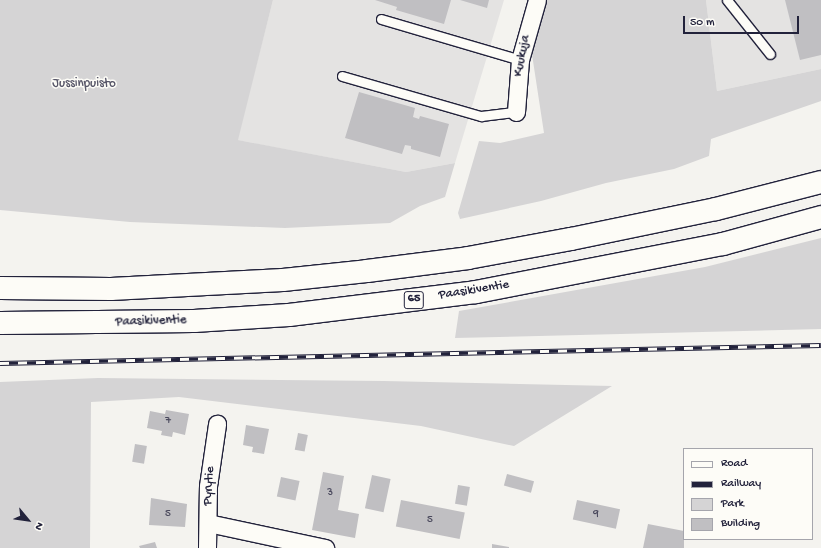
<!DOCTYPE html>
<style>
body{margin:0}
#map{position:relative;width:821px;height:548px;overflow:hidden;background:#f4f3ef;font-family:"Gochi Hand",sans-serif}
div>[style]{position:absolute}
.built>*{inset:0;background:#e4e3e2}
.green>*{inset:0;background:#d5d4d5}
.building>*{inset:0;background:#c0bfc2;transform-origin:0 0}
.roads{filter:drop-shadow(1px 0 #22223b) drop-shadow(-1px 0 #22223b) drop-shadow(0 1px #22223b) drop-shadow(0 -1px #22223b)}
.service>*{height:9px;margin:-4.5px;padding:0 4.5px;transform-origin:4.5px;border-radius:4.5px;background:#fdfcf7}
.minor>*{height:17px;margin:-8.5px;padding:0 8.5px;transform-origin:8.5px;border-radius:8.5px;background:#fdfcf7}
.trunk>*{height:22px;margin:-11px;padding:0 11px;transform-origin:11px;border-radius:11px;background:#fdfcf7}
.rail>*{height:4.5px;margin-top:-2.25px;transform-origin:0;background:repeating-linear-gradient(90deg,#fdfcf7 0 9px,#22223b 0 18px);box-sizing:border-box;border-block:1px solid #22223b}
span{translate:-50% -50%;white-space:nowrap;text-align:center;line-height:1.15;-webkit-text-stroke:3px #fdfcf7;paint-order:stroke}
.number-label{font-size:11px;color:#4a495d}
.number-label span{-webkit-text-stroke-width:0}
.shield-label span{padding:1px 3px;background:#fdfcf7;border:1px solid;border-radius:3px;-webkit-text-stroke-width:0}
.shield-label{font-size:12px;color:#22223b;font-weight:700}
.street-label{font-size:13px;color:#22223b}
.park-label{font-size:13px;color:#585769}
.legend{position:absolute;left:683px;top:448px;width:130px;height:92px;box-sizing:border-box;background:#fdfcf7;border:1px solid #a5a5ac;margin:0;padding:5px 7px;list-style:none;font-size:12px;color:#22223b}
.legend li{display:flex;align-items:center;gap:8px;height:20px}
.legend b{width:20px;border:1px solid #a5a5ac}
.north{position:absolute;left:8px;top:500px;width:40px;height:40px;-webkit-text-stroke:3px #fdfcf7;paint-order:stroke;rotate:119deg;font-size:11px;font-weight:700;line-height:16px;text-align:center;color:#22223b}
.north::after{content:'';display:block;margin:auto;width:14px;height:18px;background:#22223b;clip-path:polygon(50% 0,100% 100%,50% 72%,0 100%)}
.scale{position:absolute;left:683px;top:16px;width:116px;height:18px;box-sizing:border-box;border:2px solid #22223b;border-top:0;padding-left:5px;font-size:12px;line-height:14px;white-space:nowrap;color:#22223b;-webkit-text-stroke:3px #fdfcf7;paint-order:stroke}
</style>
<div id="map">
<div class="built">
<div style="clip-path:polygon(273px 0,504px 0,455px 163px,406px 172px,237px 140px)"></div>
<div style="clip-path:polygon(706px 0,821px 0,821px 69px,717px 91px)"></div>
</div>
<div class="green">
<div style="clip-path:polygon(0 0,273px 0,238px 140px,406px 172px,455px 163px,445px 197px,420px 206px,390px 223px,285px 228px,130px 222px,0 210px)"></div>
<div style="clip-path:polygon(544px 0,706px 0,717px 91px,821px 69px,821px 101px,711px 139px,709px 156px,674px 169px,606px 183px,541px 201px,460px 219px,458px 213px,479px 141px,500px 143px,544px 133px,531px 48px)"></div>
<div style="clip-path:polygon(821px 238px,821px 329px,455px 338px,459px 311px,705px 267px)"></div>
<div style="clip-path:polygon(98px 378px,384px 381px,612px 386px,514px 446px,421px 426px,179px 397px,91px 402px,90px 548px,0 548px,0 382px)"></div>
</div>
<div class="building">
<div style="clip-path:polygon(375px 0,451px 0,444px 24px,396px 10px,397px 7px)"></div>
<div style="clip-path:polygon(460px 0,489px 0,487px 8px)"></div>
<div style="clip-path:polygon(785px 0,821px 0,821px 55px,800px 60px)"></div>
<div style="clip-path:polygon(359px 92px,415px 108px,413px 117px,419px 119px,420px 116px,449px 124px,440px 157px,411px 149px,411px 146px,405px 145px,402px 154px,345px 138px)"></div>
<div style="clip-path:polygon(166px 410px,189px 414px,185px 435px,173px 432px,172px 437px,161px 435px,162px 431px,147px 428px,150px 411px,165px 414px)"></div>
<div style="clip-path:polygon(246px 425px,269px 429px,264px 454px,252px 452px,253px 447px,243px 445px)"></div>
<div style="left:298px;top:433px;width:10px;height:17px;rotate:11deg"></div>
<div style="left:135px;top:444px;width:12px;height:18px;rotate:9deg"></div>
<div style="clip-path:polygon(323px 472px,344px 476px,338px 510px,359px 514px,355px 538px,312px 530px)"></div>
<div style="left:507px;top:474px;width:28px;height:12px;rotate:15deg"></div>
<div style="left:372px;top:475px;width:19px;height:34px;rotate:12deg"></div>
<div style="left:281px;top:477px;width:19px;height:20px;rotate:12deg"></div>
<div style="left:458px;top:485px;width:12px;height:19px;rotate:9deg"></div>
<div style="clip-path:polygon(151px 498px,187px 504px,185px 527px,149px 525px)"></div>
<div style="left:401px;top:500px;width:65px;height:27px;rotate:11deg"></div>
<div style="left:577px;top:500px;width:44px;height:20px;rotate:12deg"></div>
<div style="clip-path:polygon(648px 524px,684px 531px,684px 548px,643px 548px)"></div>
<div style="clip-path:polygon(155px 542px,157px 548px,140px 548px,139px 546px)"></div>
<div style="clip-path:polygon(492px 544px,509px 547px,509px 548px,492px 548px)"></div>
</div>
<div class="roads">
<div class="service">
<div style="left:727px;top:0;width:69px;rotate:51.5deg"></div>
<div style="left:381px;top:19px;width:145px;rotate:16.4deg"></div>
<div style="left:342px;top:76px;width:145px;rotate:16.1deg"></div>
<div style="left:481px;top:116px;width:35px;rotate:-7deg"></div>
</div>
<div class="minor">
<div style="left:516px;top:112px;width:52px;rotate:-85.6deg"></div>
<div style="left:520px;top:60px;width:62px;rotate:-74.2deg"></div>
<div style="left:208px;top:523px;width:120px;rotate:12.1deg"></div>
<div style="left:207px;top:548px;width:62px;rotate:-89.1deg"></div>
<div style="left:208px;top:486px;width:63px;rotate:-81.7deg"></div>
</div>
<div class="trunk">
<div style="left:0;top:288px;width:111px;rotate:0.5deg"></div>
<div style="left:111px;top:289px;width:172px;rotate:-3deg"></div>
<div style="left:283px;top:280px;width:84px;rotate:-6.1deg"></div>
<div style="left:367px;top:271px;width:102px;rotate:-7.3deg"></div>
<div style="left:468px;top:258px;width:105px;rotate:-10.5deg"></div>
<div style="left:571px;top:239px;width:148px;rotate:-11.7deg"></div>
<div style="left:716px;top:209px;width:108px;rotate:-14.4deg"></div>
<div style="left:0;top:323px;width:194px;rotate:-0.6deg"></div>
<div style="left:194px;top:321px;width:95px;rotate:-3.6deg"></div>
<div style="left:289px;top:315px;width:188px;rotate:-7deg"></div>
<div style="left:476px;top:292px;width:252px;rotate:-11deg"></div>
<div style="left:723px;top:244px;width:102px;rotate:-15.4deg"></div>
</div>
</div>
<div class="rail">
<div style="left:0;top:363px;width:821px;rotate:-1.26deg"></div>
</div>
<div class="number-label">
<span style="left:168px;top:421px">7</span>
<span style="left:330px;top:493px">3</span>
<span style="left:168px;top:514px">5</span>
<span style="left:596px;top:514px">9</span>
<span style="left:430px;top:520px">5</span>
</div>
<div class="shield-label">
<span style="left:414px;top:300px">65</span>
</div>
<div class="street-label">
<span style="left:523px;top:56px;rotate:-79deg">Kuukuja</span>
<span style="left:474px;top:291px;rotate:-9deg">Paasikiventie</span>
<span style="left:151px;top:322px;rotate:-2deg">Paasikiventie</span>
<span style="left:210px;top:486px;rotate:-86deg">Pyrytie</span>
</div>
<div class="park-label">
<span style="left:84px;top:84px">Jussinpuisto</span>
</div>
<ul class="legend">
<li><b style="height:5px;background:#fdfcf7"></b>Road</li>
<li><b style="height:5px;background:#22223b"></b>Railway</li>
<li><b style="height:11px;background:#d5d4d5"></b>Park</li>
<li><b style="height:11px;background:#c0bfc2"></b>Building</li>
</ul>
<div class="north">N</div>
<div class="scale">50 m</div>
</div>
